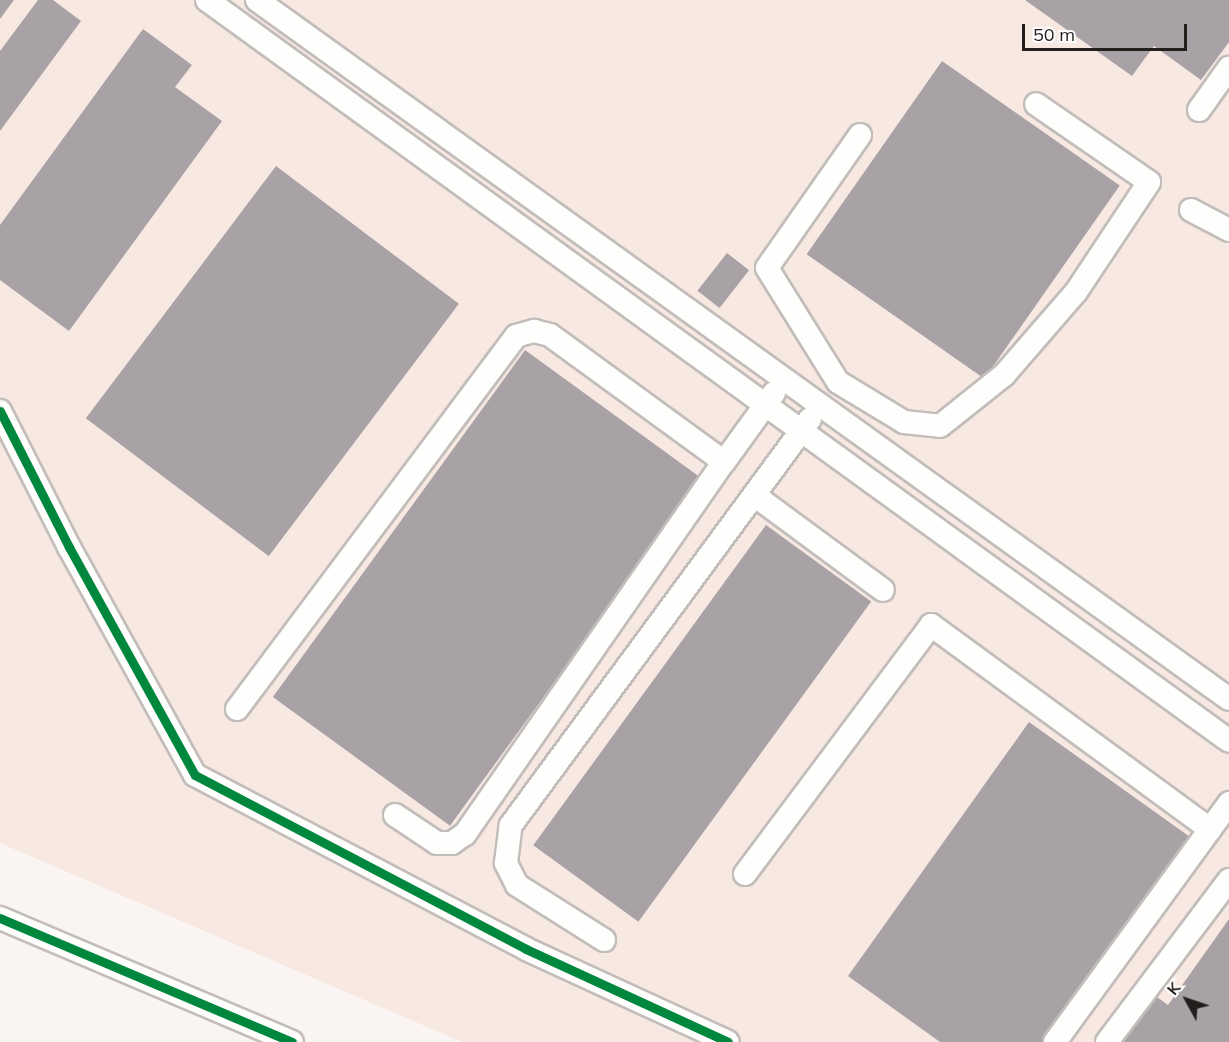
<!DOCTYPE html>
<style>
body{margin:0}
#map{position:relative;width:1229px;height:1042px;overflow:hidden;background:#faf5f2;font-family:Mulish,sans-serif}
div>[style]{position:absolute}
.built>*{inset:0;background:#f7e8e1}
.building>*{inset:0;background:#a8a2a7;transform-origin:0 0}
.roads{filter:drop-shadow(2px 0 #c2bdba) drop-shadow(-2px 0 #c2bdba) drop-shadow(0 2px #c2bdba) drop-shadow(0 -2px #c2bdba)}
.minor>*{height:22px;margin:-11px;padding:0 11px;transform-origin:11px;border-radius:11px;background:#fefefd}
.cycleway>*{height:9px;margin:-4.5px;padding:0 4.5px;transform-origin:4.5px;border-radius:4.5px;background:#00873e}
span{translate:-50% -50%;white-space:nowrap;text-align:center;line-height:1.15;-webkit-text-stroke:6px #fff;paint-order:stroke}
.north{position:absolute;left:1157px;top:970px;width:60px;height:60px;-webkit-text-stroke:4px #fff;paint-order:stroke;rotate:310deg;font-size:16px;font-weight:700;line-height:24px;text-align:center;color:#231d1b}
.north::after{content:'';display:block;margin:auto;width:21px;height:27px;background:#231d1b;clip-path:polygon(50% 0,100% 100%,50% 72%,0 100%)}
.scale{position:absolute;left:1022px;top:24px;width:165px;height:27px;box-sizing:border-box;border:3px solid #231d1b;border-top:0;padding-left:8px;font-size:18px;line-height:21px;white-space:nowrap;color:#231d1b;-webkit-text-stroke:4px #fff;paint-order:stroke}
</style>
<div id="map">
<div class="built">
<div style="clip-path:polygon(0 0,1229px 0,1229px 1042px,462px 1042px,0 843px)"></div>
</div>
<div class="building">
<div style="clip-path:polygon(0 0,14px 0,0 19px)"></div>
<div style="clip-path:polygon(38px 0,53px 0,81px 21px,0 131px,0 51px)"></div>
<div style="clip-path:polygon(1025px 0,1229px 0,1229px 42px,1201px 80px,1154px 46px,1132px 76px)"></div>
<div style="clip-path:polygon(143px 29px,192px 65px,175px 87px,222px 121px,69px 331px,0 280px,0 225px)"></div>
<div style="left:942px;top:61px;width:217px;height:236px;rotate:35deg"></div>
<div style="left:276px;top:166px;width:229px;height:316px;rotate:37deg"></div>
<div style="left:727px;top:253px;width:28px;height:48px;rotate:38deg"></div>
<div style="left:525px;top:350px;width:219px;height:429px;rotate:36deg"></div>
<div style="left:766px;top:525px;width:130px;height:396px;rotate:36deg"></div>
<div style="clip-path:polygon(1029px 722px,1190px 837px,1043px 1042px,940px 1042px,848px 976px)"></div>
<div style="clip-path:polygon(1229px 919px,1229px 1042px,1115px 1042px,1150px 992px,1168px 1005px)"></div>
</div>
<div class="roads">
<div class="minor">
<div style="left:207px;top:0;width:1262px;rotate:35.94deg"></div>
<div style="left:257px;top:0;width:1197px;rotate:35.72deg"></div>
<div style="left:1199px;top:110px;width:52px;rotate:-54.5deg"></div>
<div style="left:860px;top:135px;width:162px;rotate:125deg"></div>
<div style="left:767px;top:268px;width:134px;rotate:58.1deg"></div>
<div style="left:838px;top:382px;width:77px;rotate:31.2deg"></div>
<div style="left:904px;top:422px;width:36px;rotate:6deg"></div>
<div style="left:940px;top:426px;width:82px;rotate:-38.6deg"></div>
<div style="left:1004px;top:375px;width:110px;rotate:-49.1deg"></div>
<div style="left:1076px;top:292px;width:132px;rotate:-56.4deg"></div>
<div style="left:1149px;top:182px;width:137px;rotate:-145.4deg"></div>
<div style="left:1191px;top:210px;width:43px;rotate:27.8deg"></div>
<div style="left:0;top:411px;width:153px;rotate:63.1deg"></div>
<div style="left:69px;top:547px;width:260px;rotate:61.1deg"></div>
<div style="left:195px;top:775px;width:374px;rotate:27.7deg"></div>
<div style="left:526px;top:949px;width:222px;rotate:24.7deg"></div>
<div style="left:754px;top:495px;width:160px;rotate:36.4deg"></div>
<div style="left:237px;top:709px;width:466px;rotate:-53.2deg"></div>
<div style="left:516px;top:336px;width:19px;rotate:-16deg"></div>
<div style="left:534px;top:331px;width:16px;rotate:14deg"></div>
<div style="left:550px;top:335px;width:215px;rotate:36.1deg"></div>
<div style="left:724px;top:462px;width:85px;rotate:-54.1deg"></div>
<div style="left:395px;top:815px;width:50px;rotate:33.7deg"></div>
<div style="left:437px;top:843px;width:15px"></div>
<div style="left:452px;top:843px;width:16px;rotate:-35deg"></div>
<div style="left:465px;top:834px;width:453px;rotate:-55.2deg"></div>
<div style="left:745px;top:874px;width:311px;rotate:-53.2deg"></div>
<div style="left:931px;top:625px;width:346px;rotate:36.2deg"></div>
<div style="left:0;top:918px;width:317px;rotate:23deg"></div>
<div style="left:604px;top:940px;width:103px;rotate:-147.7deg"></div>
<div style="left:517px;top:885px;width:25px;rotate:-117deg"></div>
<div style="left:506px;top:863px;width:38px;rotate:-83deg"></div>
<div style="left:511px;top:825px;width:504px;rotate:-53.63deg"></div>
<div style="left:1055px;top:1042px;width:296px;rotate:-53.9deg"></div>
<div style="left:1107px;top:1042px;width:203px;rotate:-53deg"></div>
</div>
</div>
<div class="cycleway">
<div style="left:0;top:411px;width:153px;rotate:63.1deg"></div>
<div style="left:69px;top:547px;width:260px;rotate:61.1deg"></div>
<div style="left:195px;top:775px;width:374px;rotate:27.7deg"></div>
<div style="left:526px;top:949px;width:222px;rotate:24.7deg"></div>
<div style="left:0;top:918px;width:317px;rotate:23deg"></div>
</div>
<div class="north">K</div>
<div class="scale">50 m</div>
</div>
